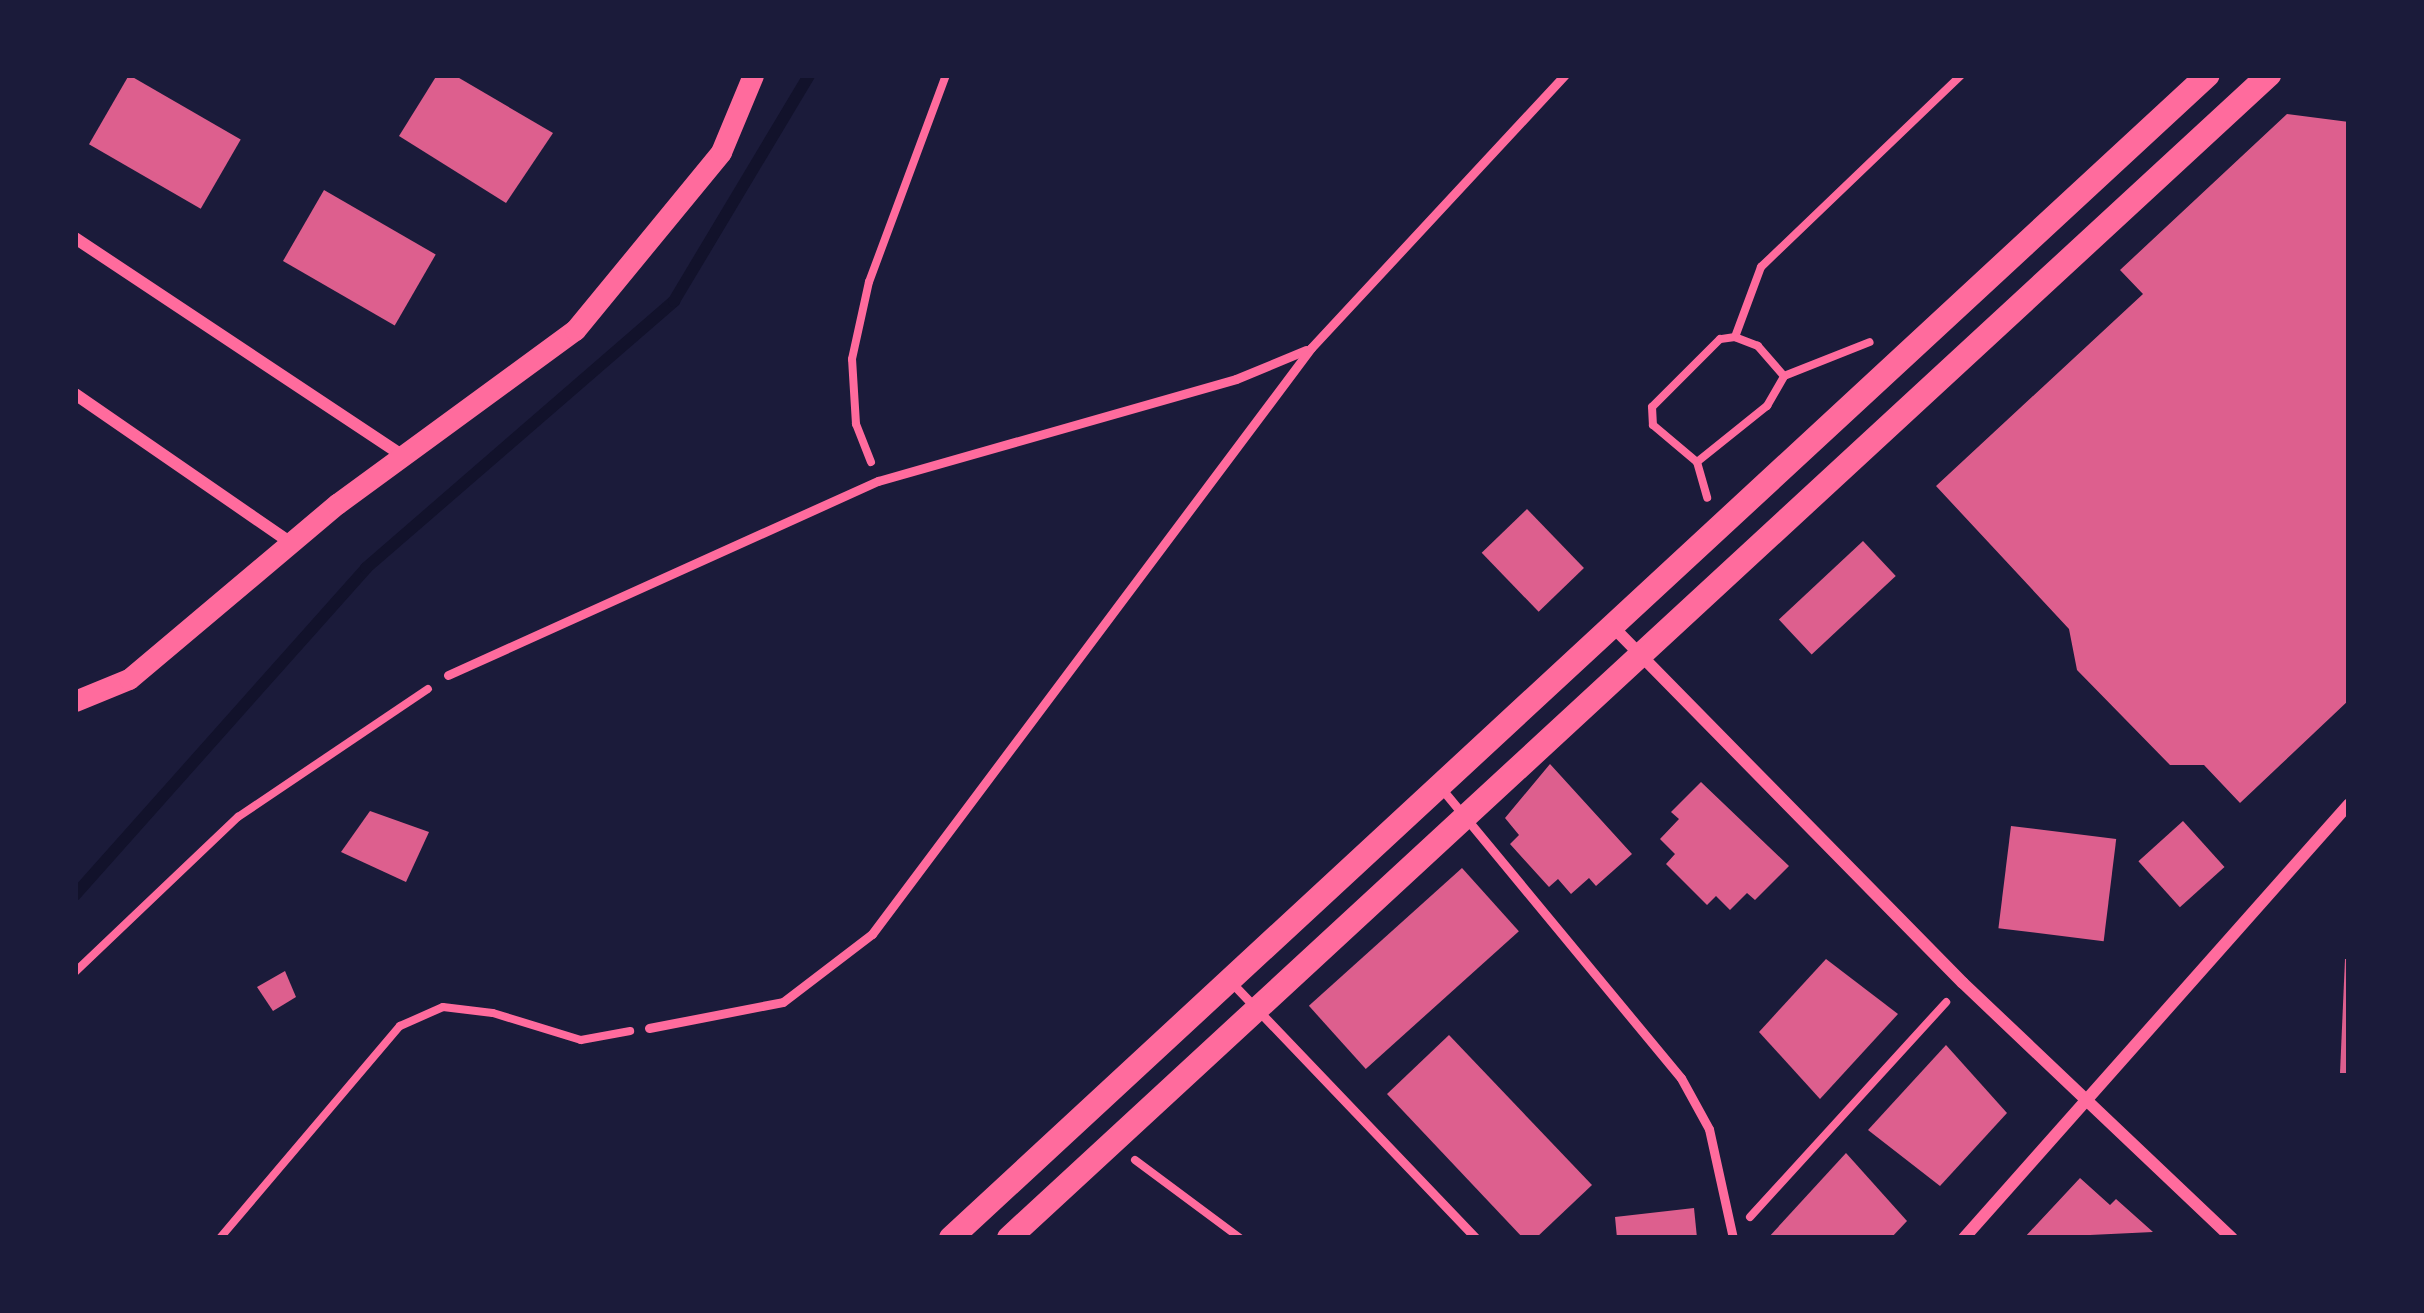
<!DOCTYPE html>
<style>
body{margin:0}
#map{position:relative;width:2424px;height:1313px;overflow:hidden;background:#1b1b3a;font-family:Commissioner,sans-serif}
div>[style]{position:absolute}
.stream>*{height:12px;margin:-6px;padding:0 6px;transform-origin:6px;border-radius:6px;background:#12122b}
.building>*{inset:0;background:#dd5f8e;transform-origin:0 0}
.path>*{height:8px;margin:-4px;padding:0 4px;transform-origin:4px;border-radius:4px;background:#ff6b9d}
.service>*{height:9px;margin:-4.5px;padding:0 4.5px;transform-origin:4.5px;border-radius:4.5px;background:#ff6b9d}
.minor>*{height:12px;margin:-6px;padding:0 6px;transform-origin:6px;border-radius:6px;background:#ff6b9d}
.tertiary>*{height:21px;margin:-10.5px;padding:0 10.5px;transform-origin:10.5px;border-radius:10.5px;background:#ff6b9d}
.secondary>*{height:24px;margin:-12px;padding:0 12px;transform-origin:12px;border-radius:12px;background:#ff6b9d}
span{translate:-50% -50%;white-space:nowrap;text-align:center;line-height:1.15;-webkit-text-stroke:9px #1b1b3a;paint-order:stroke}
.frame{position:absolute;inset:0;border:78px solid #1b1b3a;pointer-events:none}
</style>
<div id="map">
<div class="stream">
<div style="left:75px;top:895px;width:438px;rotate:-48.3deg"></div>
<div style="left:366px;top:568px;width:408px;rotate:-40.9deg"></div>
<div style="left:674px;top:301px;width:263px;rotate:-59.1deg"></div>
</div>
<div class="building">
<div style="left:129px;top:75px;width:129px;height:80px;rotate:30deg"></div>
<div style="clip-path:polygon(437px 75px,454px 75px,553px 133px,506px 203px,399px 136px)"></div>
<div style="clip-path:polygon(2287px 114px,2349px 122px,2349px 700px,2240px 803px,2204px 765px,2170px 765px,2077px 670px,2069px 629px,1936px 486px,2143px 294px,2120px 270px)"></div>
<div style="left:324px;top:190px;width:129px;height:82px;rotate:30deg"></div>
<div style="left:1527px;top:509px;width:82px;height:63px;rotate:46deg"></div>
<div style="left:1863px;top:541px;width:48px;height:115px;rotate:47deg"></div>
<div style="clip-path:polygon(1550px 764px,1632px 854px,1596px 886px,1589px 878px,1571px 894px,1558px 879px,1549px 887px,1510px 844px,1519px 835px,1505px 818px)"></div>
<div style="clip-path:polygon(1701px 782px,1789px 866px,1755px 900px,1747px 893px,1730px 910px,1716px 896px,1707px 905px,1666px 864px,1675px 854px,1660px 839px,1679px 819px,1671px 812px)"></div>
<div style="clip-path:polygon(370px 811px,429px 832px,406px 882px,341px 852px)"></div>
<div style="left:2183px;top:821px;width:62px;height:60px;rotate:48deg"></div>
<div style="left:2011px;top:826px;width:106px;height:103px;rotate:7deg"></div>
<div style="left:1462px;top:868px;width:85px;height:206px;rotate:48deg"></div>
<div style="clip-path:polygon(1826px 959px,1898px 1014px,1820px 1099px,1759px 1032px)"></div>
<div style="clip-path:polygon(2345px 959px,2349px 959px,2349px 1073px,2340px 1073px)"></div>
<div style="clip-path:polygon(285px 971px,296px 997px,273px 1011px,257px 987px)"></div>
<div style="clip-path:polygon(1449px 1035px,1592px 1185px,1536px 1238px,1523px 1238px,1387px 1094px)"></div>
<div style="clip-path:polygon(1946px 1045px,2007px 1113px,1940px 1186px,1868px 1130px)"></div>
<div style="clip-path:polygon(1846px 1153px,1907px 1221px,1891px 1238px,1768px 1238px)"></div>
<div style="clip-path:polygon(2080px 1178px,2110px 1205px,2116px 1199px,2153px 1232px,2024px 1238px)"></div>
<div style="clip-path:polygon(1694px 1208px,1697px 1238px,1617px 1238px,1615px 1217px)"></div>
</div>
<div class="path">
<div style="left:1735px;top:337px;width:75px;rotate:-69.6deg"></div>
<div style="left:1761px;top:267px;width:277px;rotate:-43.8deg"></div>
<div style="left:1784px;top:376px;width:92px;rotate:-21.6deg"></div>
<div style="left:871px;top:462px;width:41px;rotate:-111.5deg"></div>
<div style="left:856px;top:424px;width:65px;rotate:-93.5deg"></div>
<div style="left:852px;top:359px;width:79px;rotate:-77.6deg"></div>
<div style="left:869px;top:282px;width:221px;rotate:-69.6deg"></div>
<div style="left:1697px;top:462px;width:90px;rotate:-38.7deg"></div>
<div style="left:1767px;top:406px;width:34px;rotate:-60deg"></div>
<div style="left:1784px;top:376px;width:40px;rotate:-131deg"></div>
<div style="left:1758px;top:346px;width:25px;rotate:-159deg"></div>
<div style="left:1735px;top:337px;width:15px;rotate:172deg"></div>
<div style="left:1720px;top:339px;width:96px;rotate:135deg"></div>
<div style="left:1652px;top:407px;width:18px;rotate:87deg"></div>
<div style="left:1653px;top:425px;width:57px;rotate:40.1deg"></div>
<div style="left:1697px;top:462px;width:37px;rotate:74deg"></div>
<div style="left:75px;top:972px;width:225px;rotate:-43.6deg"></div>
<div style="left:238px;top:817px;width:229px;rotate:-34deg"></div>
<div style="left:1135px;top:1160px;width:131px;rotate:36.6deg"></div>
<div style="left:1750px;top:1217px;width:291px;rotate:-47.6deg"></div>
<div style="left:220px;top:1238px;width:278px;rotate:-49.7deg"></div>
<div style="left:400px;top:1026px;width:47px;rotate:-23.8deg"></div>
<div style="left:443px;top:1007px;width:50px;rotate:6.8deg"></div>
<div style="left:493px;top:1013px;width:92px;rotate:17.1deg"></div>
<div style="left:581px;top:1040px;width:50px;rotate:-10.4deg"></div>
</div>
<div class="service">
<div style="left:448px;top:675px;width:472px;rotate:-24.3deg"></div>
<div style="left:878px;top:481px;width:372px;rotate:-15.9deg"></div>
<div style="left:1236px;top:379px;width:76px;rotate:-22.5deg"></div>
<div style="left:1441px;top:788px;width:376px;rotate:50.4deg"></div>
<div style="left:1681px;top:1078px;width:58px;rotate:61.2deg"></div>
<div style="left:1709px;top:1129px;width:112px;rotate:77.6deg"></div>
<div style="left:1231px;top:982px;width:354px;rotate:46.3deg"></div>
<div style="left:649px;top:1028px;width:136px;rotate:-11deg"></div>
<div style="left:783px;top:1002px;width:112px;rotate:-37.4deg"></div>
<div style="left:872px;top:934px;width:732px;rotate:-53.16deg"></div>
<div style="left:1311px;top:348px;width:373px;rotate:-47.1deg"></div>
</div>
<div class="minor">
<div style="left:75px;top:238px;width:394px;rotate:33.6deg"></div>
<div style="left:75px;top:394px;width:262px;rotate:34.6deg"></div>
<div style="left:1615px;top:629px;width:496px;rotate:45.5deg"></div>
<div style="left:1963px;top:983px;width:371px;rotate:43.5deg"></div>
<div style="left:1964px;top:1238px;width:580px;rotate:-48.42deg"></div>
</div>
<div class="tertiary">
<div style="left:75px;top:701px;width:58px;rotate:-22.2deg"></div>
<div style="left:129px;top:679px;width:272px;rotate:-40.1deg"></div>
<div style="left:337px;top:504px;width:295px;rotate:-36.2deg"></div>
<div style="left:575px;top:330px;width:230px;rotate:-50.6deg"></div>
<div style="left:721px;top:152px;width:83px;rotate:-67.4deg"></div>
</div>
<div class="secondary">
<div style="left:951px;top:1238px;width:1712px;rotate:-42.78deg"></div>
<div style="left:1009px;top:1238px;width:1715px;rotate:-42.71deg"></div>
</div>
<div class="frame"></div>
</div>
